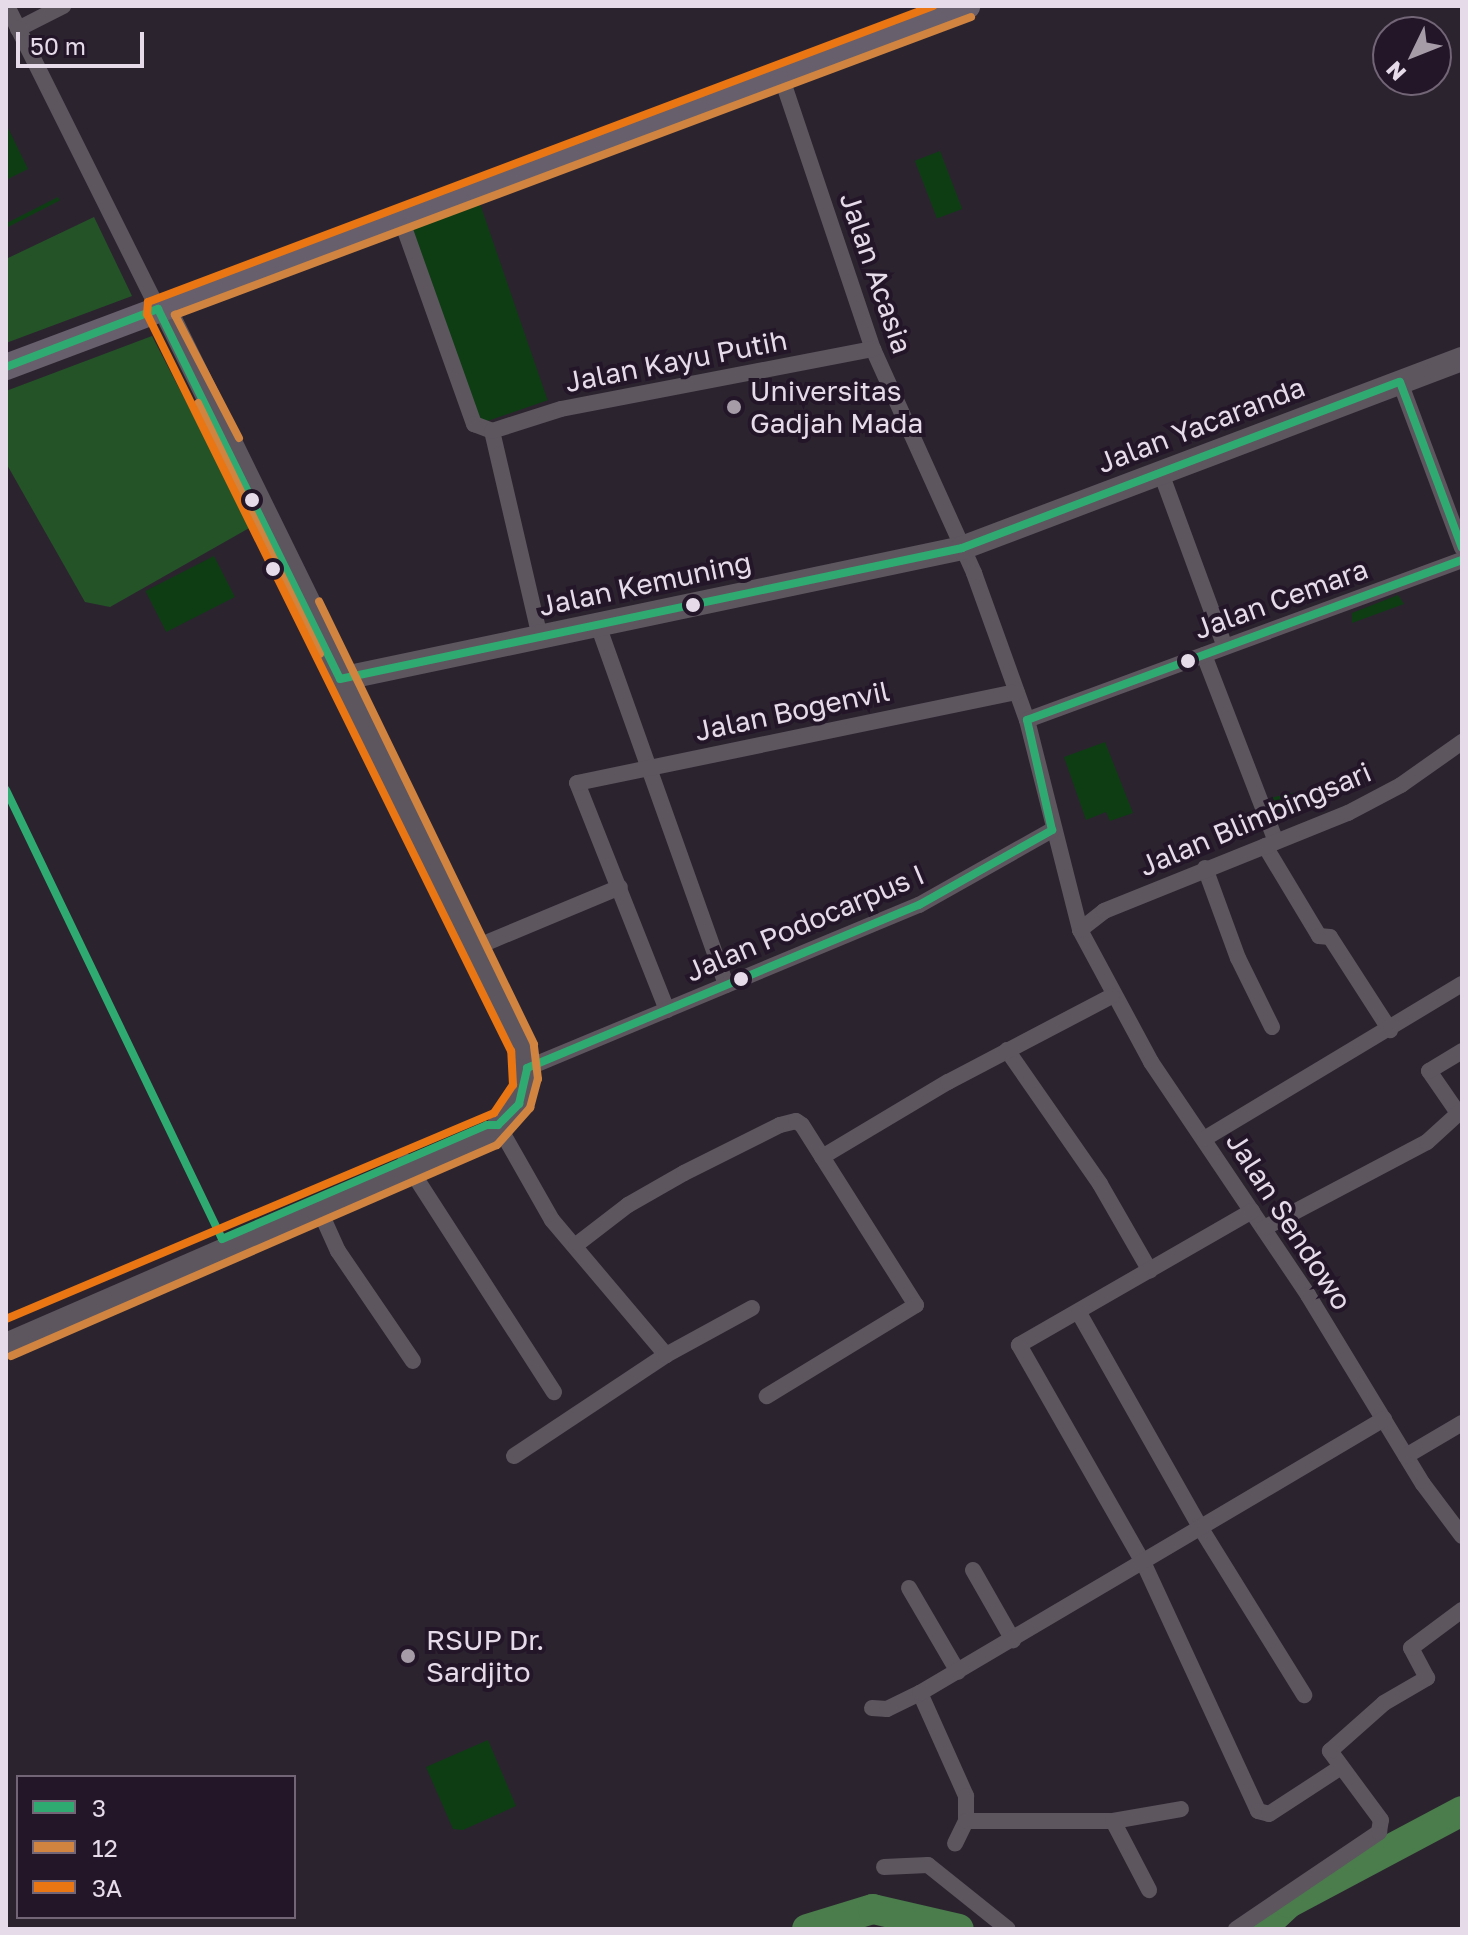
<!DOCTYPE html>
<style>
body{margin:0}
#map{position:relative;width:1468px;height:1935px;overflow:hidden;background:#2b242f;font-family:"Golos Text",sans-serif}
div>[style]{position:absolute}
.green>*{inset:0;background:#0e3d14;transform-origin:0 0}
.forest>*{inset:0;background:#255328}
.river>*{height:30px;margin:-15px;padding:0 15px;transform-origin:15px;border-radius:15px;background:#4b7c4c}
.street>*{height:16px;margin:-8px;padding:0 8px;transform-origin:8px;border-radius:8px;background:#5d565f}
.secondary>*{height:24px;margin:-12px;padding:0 12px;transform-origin:12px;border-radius:12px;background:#5d565f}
.primary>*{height:26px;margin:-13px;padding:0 13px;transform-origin:13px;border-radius:13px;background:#675f6b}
.bus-1>*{height:8px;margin:-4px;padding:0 4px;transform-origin:4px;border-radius:4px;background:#2fab72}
.bus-2>*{height:8px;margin:-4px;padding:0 4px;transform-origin:4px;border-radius:4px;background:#d08440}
.bus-3>*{height:8px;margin:-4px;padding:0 4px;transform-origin:4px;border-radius:4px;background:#e97613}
.dots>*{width:22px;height:22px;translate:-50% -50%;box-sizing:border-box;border:4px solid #241629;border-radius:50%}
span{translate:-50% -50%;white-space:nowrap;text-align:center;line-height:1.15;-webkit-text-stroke:8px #241629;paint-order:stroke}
.street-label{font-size:28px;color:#e6dce9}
.poi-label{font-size:28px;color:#e6dce9}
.left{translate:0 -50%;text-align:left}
.frame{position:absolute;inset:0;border:8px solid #e6dce9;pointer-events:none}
.legend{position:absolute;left:16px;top:1775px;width:280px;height:144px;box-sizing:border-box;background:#241629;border:2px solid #726576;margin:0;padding:10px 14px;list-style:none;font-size:24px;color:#e6dce9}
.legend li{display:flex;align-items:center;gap:16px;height:40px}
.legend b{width:40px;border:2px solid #726576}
.north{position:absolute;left:1372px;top:16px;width:80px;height:80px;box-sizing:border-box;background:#241629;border:2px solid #726576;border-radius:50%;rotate:227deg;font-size:22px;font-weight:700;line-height:32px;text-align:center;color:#e6dce9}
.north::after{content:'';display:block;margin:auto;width:28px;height:36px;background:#a59ca8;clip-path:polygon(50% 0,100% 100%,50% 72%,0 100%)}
.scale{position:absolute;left:16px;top:32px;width:128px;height:36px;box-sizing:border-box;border:4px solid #e6dce9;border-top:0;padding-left:10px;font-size:24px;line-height:28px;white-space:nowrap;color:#e6dce9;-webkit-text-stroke:6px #241629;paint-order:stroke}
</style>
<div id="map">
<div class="green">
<div style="clip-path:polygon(6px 124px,28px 169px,6px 180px)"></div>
<div style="left:940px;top:151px;width:62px;height:27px;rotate:69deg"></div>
<div style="left:58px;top:197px;width:4px;height:58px;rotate:63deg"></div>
<div style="left:478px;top:198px;width:214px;height:73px;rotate:71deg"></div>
<div style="left:214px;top:556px;width:46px;height:77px;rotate:63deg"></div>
<div style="clip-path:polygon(1398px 595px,1404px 604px,1352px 623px,1352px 613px)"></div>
<div style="clip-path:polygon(1105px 742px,1133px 813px,1110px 821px,1106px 812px,1086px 820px,1064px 757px)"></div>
<div style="clip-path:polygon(1297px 792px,1300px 811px,1275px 815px,1270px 798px)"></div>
<div style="clip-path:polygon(488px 1740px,516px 1806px,463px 1830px,453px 1829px,426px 1767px)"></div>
</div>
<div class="forest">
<div style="clip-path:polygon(94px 217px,132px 296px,6px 343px,6px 259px)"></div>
<div style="clip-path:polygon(152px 336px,251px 527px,110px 607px,85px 602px,6px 463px,6px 391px)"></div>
</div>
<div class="river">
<div style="left:807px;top:1929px;width:69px;rotate:-16.9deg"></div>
<div style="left:873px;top:1909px;width:88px;rotate:13.1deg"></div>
<div style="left:1261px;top:1929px;width:38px;rotate:-43deg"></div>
<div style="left:1289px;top:1903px;width:196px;rotate:-28deg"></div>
</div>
<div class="street">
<div style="left:7px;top:6px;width:339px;rotate:63.5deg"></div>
<div style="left:18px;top:29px;width:51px;rotate:-27.1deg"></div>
<div style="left:781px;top:76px;width:288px;rotate:71.4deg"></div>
<div style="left:873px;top:349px;width:246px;rotate:65.7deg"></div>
<div style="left:974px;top:573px;width:156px;rotate:70.2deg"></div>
<div style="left:1027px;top:720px;width:217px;rotate:75.8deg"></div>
<div style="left:1080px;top:930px;width:150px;rotate:61.7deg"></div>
<div style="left:1151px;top:1062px;width:281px;rotate:56deg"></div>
<div style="left:1308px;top:1295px;width:221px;rotate:58.7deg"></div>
<div style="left:1423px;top:1484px;width:65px;rotate:53.1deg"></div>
<div style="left:401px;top:219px;width:218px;rotate:70.4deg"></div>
<div style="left:474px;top:424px;width:19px;rotate:21deg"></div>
<div style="left:492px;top:431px;width:212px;rotate:76.9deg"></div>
<div style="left:1400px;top:382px;width:177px;rotate:69.5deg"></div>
<div style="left:492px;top:431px;width:72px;rotate:-17.7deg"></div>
<div style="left:561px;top:409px;width:318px;rotate:-10.9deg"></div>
<div style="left:1161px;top:473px;width:185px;rotate:69.8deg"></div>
<div style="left:598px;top:625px;width:382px;rotate:70.4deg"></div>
<div style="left:1204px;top:655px;width:200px;rotate:68.9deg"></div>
<div style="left:1027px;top:720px;width:463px;rotate:-20.2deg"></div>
<div style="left:1265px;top:846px;width:105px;rotate:59deg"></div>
<div style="left:1319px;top:936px;width:11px;rotate:5deg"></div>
<div style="left:1330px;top:937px;width:111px;rotate:57.2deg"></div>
<div style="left:1205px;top:868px;width:96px;rotate:69.9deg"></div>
<div style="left:1238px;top:958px;width:77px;rotate:63.8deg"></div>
<div style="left:1080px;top:930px;width:31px;rotate:-38deg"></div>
<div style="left:1104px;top:911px;width:263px;rotate:-21.9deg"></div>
<div style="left:1348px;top:813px;width:60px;rotate:-27.8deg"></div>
<div style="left:1401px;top:785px;width:75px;rotate:-35.2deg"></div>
<div style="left:474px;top:948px;width:158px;rotate:-22.7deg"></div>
<div style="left:667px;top:1010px;width:244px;rotate:-111.6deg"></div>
<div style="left:577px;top:783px;width:449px;rotate:-11.7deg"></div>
<div style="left:1007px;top:1050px;width:163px;rotate:55.2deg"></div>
<div style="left:1100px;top:1184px;width:100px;rotate:60.1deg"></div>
<div style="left:527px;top:1068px;width:425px;rotate:-22.6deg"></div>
<div style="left:919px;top:905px;width:153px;rotate:-29.4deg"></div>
<div style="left:1458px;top:1113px;width:51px;rotate:-124.6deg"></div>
<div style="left:1429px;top:1071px;width:39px;rotate:-31deg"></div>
<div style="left:498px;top:1125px;width:109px;rotate:60.4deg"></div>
<div style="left:552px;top:1220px;width:177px;rotate:49.8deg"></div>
<div style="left:1204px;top:1139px;width:301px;rotate:-31deg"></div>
<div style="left:822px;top:1157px;width:147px;rotate:-30.8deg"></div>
<div style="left:948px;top:1082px;width:185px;rotate:-27.7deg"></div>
<div style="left:405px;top:1161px;width:275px;rotate:57.2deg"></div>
<div style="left:319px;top:1209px;width:46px;rotate:65.7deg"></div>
<div style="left:338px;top:1251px;width:133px;rotate:55.7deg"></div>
<div style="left:1252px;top:1211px;width:269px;rotate:150.1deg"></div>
<div style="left:1019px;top:1345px;width:252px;rotate:60.3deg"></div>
<div style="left:1144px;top:1564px;width:272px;rotate:65.2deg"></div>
<div style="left:1258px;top:1811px;width:11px;rotate:15deg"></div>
<div style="left:1269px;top:1814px;width:86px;rotate:-33.1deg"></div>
<div style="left:1264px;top:1228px;width:184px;rotate:-27.8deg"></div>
<div style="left:1427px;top:1142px;width:47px;rotate:-42.4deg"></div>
<div style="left:576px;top:1245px;width:66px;rotate:-37.6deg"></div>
<div style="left:628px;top:1205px;width:64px;rotate:-29.7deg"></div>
<div style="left:684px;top:1173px;width:107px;rotate:-26.6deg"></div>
<div style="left:780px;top:1125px;width:16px;rotate:-14deg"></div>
<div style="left:796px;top:1121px;width:7px;rotate:34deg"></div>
<div style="left:802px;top:1125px;width:213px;rotate:57.7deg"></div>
<div style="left:916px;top:1305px;width:175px;rotate:148.6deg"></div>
<div style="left:1079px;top:1313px;width:246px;rotate:60.5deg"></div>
<div style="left:1200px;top:1527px;width:198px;rotate:58.2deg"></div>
<div style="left:514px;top:1456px;width:182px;rotate:-33.6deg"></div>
<div style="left:666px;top:1355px;width:98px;rotate:-28.7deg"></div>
<div style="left:1406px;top:1456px;width:65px;rotate:-30.5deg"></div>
<div style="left:973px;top:1570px;width:81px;rotate:60.3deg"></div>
<div style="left:909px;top:1588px;width:97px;rotate:59.7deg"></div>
<div style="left:920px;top:1693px;width:113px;rotate:65.9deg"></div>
<div style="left:966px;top:1796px;width:25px;rotate:90deg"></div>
<div style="left:966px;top:1821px;width:25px;rotate:116deg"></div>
<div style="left:872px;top:1708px;width:15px;rotate:4deg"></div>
<div style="left:887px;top:1709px;width:37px;rotate:-26deg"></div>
<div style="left:920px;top:1693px;width:539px;rotate:-30.56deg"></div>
<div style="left:966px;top:1821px;width:147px"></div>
<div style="left:1113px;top:1821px;width:69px;rotate:-10deg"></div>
<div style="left:1113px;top:1821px;width:78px;rotate:62.4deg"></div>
<div style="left:884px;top:1867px;width:44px;rotate:-2.6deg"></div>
<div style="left:928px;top:1865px;width:102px;rotate:38.7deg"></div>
<div style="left:1236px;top:1929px;width:173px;rotate:-34.1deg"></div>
<div style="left:1379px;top:1832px;width:12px;rotate:-81deg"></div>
<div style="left:1381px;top:1820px;width:86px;rotate:-126.5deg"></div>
<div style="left:1330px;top:1751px;width:72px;rotate:-41.6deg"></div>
<div style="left:1384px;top:1703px;width:50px;rotate:-30.2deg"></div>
<div style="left:1427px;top:1678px;width:34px;rotate:-118deg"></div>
<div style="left:1411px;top:1648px;width:64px;rotate:-36.7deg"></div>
</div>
<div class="secondary">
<div style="left:164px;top:307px;width:348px;rotate:63.9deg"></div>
<div style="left:340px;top:679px;width:636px;rotate:-11.89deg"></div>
<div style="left:962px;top:548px;width:535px;rotate:-20.71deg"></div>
<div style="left:6px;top:1345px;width:530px;rotate:-23.47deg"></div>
<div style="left:492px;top:1134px;width:40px;rotate:-48deg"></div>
<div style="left:519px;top:1104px;width:27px;rotate:-75deg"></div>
<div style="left:526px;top:1078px;width:30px;rotate:-96deg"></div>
<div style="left:523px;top:1048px;width:491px;rotate:-116deg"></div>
</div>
<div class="primary">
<div style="left:6px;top:367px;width:1027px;rotate:-20.59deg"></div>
</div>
<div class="bus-1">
<div style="left:6px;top:367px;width:163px;rotate:-20.9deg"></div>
<div style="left:158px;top:309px;width:412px;rotate:63.8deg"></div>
<div style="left:340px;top:679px;width:636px;rotate:-11.89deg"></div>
<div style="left:962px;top:548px;width:468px;rotate:-20.8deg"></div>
<div style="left:1400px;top:382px;width:177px;rotate:69.5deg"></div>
<div style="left:6px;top:790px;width:498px;rotate:64.3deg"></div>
<div style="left:222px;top:1239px;width:288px;rotate:-23.3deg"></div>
<div style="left:487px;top:1125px;width:11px"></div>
<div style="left:498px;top:1125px;width:30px;rotate:-45deg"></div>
<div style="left:519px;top:1104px;width:37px;rotate:-77deg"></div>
<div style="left:527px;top:1068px;width:425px;rotate:-22.6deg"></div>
<div style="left:919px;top:905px;width:153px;rotate:-29.4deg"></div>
<div style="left:1052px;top:830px;width:113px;rotate:-102.8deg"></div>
<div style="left:1027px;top:720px;width:463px;rotate:-20.2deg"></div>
</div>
<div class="bus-2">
<div style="left:198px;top:403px;width:279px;rotate:64.1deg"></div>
<div style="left:239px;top:438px;width:139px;rotate:-117.5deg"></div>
<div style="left:175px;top:315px;width:850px;rotate:-20.52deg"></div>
<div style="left:11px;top:1356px;width:530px;rotate:-23.47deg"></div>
<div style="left:497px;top:1145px;width:50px;rotate:-48.3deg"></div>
<div style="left:530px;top:1108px;width:30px;rotate:-75deg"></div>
<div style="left:538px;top:1079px;width:35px;rotate:-97deg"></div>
<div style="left:534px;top:1044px;width:492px;rotate:-115.9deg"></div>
</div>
<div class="bus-3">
<div style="left:6px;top:1319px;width:530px;rotate:-22.89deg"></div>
<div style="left:494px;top:1113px;width:34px;rotate:-56deg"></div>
<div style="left:513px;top:1085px;width:34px;rotate:-93deg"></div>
<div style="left:511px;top:1051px;width:822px;rotate:-116.28deg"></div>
<div style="left:147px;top:314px;width:12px;rotate:-85deg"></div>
<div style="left:148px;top:302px;width:839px;rotate:-20.66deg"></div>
</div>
<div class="dots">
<div style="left:734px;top:407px;background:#a59ca8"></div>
<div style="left:252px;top:500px;background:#e6dce9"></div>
<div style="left:273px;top:569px;background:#e6dce9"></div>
<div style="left:693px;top:605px;background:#e6dce9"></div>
<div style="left:1188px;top:661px;background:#e6dce9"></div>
<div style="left:741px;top:979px;background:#e6dce9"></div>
<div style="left:408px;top:1656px;background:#a59ca8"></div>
</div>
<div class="street-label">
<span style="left:876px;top:273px;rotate:71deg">Jalan Acasia</span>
<span style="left:676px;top:361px;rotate:-11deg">Jalan Kayu Putih</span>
<span style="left:1201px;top:425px;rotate:-21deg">Jalan Yacaranda</span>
<span style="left:645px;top:584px;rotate:-12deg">Jalan Kemuning</span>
<span style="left:1281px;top:599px;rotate:-20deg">Jalan Cemara</span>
<span style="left:792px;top:711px;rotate:-12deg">Jalan Bogenvil</span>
<span style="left:1255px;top:819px;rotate:-23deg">Jalan Blimbingsari</span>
<span style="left:805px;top:923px;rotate:-23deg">Jalan Podocarpus I</span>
<span style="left:1289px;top:1221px;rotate:57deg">Jalan Sendowo</span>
</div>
<div class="poi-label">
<span class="left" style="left:750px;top:407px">Universitas<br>Gadjah Mada</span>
<span class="left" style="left:426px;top:1656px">RSUP Dr.<br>Sardjito</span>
</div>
<div class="frame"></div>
<ul class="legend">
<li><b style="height:10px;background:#2fab72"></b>3</li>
<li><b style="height:10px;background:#d08440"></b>12</li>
<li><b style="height:10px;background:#e97613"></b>3A</li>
</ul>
<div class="north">N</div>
<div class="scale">50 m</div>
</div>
